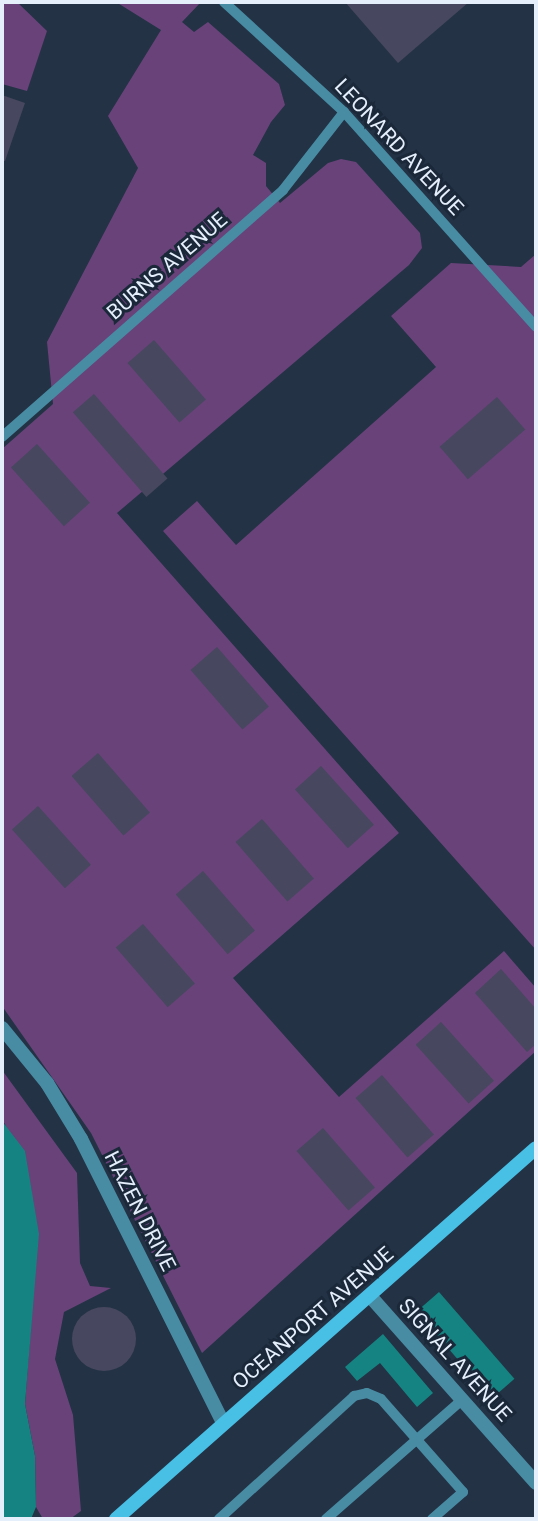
<!DOCTYPE html>
<style>
body{margin:0}
#map{position:relative;width:538px;height:1521px;overflow:hidden;background:#233245;font-family:Roboto,sans-serif}
div>[style]{position:absolute}
.green>*{inset:0;background:#684279}
.water>*{inset:0;background:#158381;transform-origin:0 0}
.building>*{inset:0;background:#47475f;transform-origin:0 0}
.round{border-radius:50%}
.service>*{height:10px;margin:-5px;padding:0 5px;transform-origin:5px;border-radius:5px;background:#488ca4}
.minor>*{height:14px;margin:-7px;padding:0 7px;transform-origin:7px;border-radius:7px;background:#488ca4}
.secondary>*{height:14px;margin:-7px;padding:0 7px;transform-origin:7px;border-radius:7px;background:#48bfe5}
span{translate:-50% -50%;white-space:nowrap;text-align:center;line-height:1.15;-webkit-text-stroke:6px #1a283a;paint-order:stroke}
.street-label{font-size:21px;color:#e5effb}
.frame{position:absolute;inset:0;border:4px solid #e5effb;pointer-events:none}
</style>
<div id="map">
<div class="green">
<div style="clip-path:polygon(2px 2px,17px 2px,47px 31px,27px 91px,2px 84px)"></div>
<div style="clip-path:polygon(116px 2px,201px 2px,182px 22px,194px 32px,208px 22px,279px 84px,285px 105px,271px 122px,253px 155px,266px 163px,266px 186px,280px 203px,328px 163px,341px 159px,356px 162px,420px 233px,422px 248px,409px 265px,117px 513px,399px 833px,233px 978px,339px 1097px,504px 951px,536px 988px,536px 1051px,202px 1353px,91px 1133px,2px 1006px,2px 449px,53px 404px,47px 342px,138px 168px,108px 116px,161px 30px)"></div>
<div style="clip-path:polygon(536px 254px,536px 950px,163px 531px,197px 501px,236px 545px,436px 367px,391px 316px,451px 263px,521px 267px)"></div>
<div style="clip-path:polygon(2px 1070px,77px 1173px,80px 1263px,90px 1286px,111px 1288px,64px 1312px,55px 1359px,73px 1415px,81px 1511px,70px 1519px,43px 1519px,36px 1507px,35px 1456px,25px 1404px,31px 1324px,5px 1124px,2px 1121px)"></div>
</div>
<div class="water">
<div style="clip-path:polygon(2px 1121px,25px 1151px,39px 1234px,25px 1404px,35px 1456px,36px 1507px,31px 1519px,2px 1519px)"></div>
<div style="left:439px;top:1292px;width:115px;height:30px;rotate:49deg"></div>
<div style="clip-path:polygon(383px 1334px,433px 1393px,417px 1407px,380px 1363px,357px 1381px,345px 1367px)"></div>
</div>
<div class="building">
<div style="clip-path:polygon(345px 2px,469px 2px,398px 63px)"></div>
<div style="clip-path:polygon(2px 95px,25px 103px,5px 161px,2px 161px)"></div>
<div style="left:154px;top:340px;width:79px;height:35px;rotate:49deg"></div>
<div style="left:94px;top:394px;width:112px;height:28px;rotate:49deg"></div>
<div style="left:497px;top:397px;width:43px;height:76px;rotate:49deg"></div>
<div style="left:37px;top:444px;width:79px;height:35px;rotate:48deg"></div>
<div style="left:217px;top:647px;width:79px;height:35px;rotate:49deg"></div>
<div style="left:98px;top:753px;width:79px;height:35px;rotate:49deg"></div>
<div style="left:321px;top:766px;width:79px;height:35px;rotate:48deg"></div>
<div style="left:38px;top:806px;width:79px;height:35px;rotate:48deg"></div>
<div style="left:262px;top:819px;width:79px;height:35px;rotate:49deg"></div>
<div style="left:203px;top:871px;width:79px;height:36px;rotate:49deg"></div>
<div style="left:143px;top:924px;width:79px;height:36px;rotate:49deg"></div>
<div style="clip-path:polygon(501px 969px,536px 1009px,536px 1044px,527px 1052px,475px 993px)"></div>
<div style="left:441px;top:1022px;width:79px;height:34px;rotate:48deg"></div>
<div style="left:382px;top:1075px;width:79px;height:35px;rotate:49deg"></div>
<div style="left:323px;top:1128px;width:79px;height:35px;rotate:49deg"></div>
<div class="round" style="left:72px;top:1307px;width:64px;height:64px"></div>
</div>
<div class="service">
<div style="left:224px;top:2px;width:163px;rotate:42.5deg"></div>
<div style="left:344px;top:112px;width:288px;rotate:48.2deg"></div>
<div style="left:2px;top:437px;width:374px;rotate:-41.3deg"></div>
<div style="left:283px;top:190px;width:99px;rotate:-52deg"></div>
<div style="left:219px;top:1519px;width:183px;rotate:-42.3deg"></div>
<div style="left:354px;top:1396px;width:13px;rotate:-13deg"></div>
<div style="left:367px;top:1393px;width:15px;rotate:23deg"></div>
<div style="left:381px;top:1399px;width:124px;rotate:48.6deg"></div>
<div style="left:463px;top:1492px;width:41px;rotate:138.9deg"></div>
<div style="left:326px;top:1519px;width:181px;rotate:-41.2deg"></div>
</div>
<div class="minor">
<div style="left:2px;top:1028px;width:71px;rotate:50.7deg"></div>
<div style="left:47px;top:1083px;width:66px;rotate:58.7deg"></div>
<div style="left:81px;top:1139px;width:318px;rotate:63.4deg"></div>
<div style="left:370px;top:1296px;width:250px;rotate:48.4deg"></div>
</div>
<div class="secondary">
<div style="left:116px;top:1519px;width:560px;rotate:-41.46deg"></div>
</div>
<div class="street-label">
<span style="left:399px;top:147px;rotate:47deg">LEONARD AVENUE</span>
<span style="left:167px;top:266px;rotate:-41deg">BURNS AVENUE</span>
<span style="left:140px;top:1211px;rotate:63deg">HAZEN DRIVE</span>
<span style="left:313px;top:1318px;rotate:-41deg">OCEANPORT AVENUE</span>
<span style="left:455px;top:1360px;rotate:48deg">SIGNAL AVENUE</span>
</div>
<div class="frame"></div>
</div>
